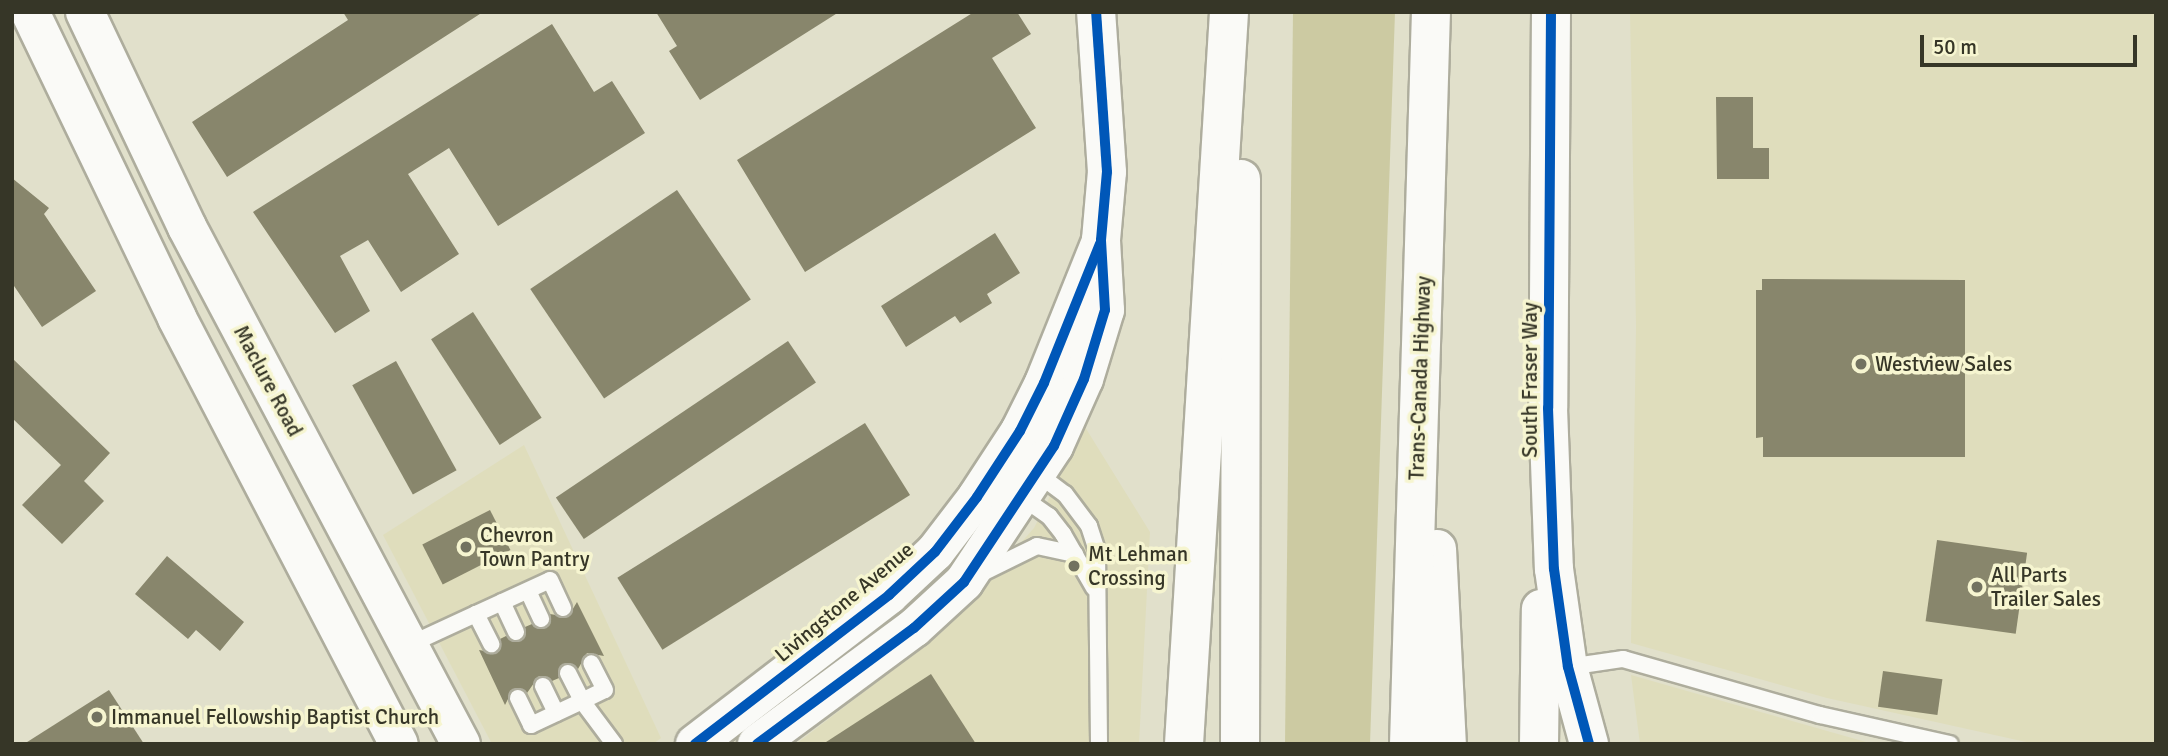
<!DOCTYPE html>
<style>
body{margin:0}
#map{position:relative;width:2168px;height:756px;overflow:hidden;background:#e1e0cb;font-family:Signika,sans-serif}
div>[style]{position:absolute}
.built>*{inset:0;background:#dfddbc}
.green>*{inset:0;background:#cccaa2}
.building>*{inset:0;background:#88866c;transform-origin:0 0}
.roads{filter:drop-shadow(2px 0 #aead9d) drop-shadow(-2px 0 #aead9d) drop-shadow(0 2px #aead9d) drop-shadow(0 -2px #aead9d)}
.lane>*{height:16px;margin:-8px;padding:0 8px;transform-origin:8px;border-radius:8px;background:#fafaf7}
.secondary>*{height:38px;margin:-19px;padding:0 19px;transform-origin:19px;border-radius:19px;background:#fafaf7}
.highway>*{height:38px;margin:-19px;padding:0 19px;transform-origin:19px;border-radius:19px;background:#fafaf7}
.cycleway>*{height:10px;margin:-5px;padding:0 5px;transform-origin:5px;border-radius:5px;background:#0057b8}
.dots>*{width:19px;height:19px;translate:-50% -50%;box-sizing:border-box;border:4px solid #f6f5d0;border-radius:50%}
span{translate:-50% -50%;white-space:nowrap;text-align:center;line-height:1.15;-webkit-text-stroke:7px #f6f5d0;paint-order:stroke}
.poi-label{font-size:21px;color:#363627}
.left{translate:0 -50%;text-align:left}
.street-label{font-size:21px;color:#363627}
.frame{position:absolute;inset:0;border:14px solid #363627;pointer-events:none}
.scale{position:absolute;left:1920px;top:35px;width:217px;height:32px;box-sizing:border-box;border:4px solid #363627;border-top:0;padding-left:9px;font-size:21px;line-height:24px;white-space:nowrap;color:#363627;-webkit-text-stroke:5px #f6f5d0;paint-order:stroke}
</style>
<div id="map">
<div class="built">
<div style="clip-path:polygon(1630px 12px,2156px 12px,2156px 744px,2035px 744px,1827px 698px,1631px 643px,1636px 327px)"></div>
<div style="clip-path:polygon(1085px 427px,1150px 532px,1139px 744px,796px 744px,942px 632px,1034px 528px)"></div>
<div style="clip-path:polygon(524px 445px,661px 738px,653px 744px,492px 744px,383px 535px)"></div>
<div style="clip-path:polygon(1631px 675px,1873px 744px,1640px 744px)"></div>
</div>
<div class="green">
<div style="clip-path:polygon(1293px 12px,1395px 12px,1370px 744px,1285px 744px)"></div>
</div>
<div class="building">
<div style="clip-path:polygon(343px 12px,483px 12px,227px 177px,192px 122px,348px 20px)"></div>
<div style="clip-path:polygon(656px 12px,839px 12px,700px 100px,669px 51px,677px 46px)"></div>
<div style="clip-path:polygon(974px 12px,1017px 12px,1031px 34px,992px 58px,1036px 128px,805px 272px,737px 160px)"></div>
<div style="clip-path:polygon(552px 24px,594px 92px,612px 81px,645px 133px,498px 226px,449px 148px,408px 174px,459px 254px,401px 292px,368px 240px,340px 256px,370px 311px,335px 333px,253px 212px)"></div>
<div style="clip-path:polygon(1716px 97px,1753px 97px,1753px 148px,1769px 148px,1769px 179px,1717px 179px)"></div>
<div style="clip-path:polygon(12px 178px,49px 208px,44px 214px,96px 291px,42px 327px,12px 283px)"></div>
<div style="left:677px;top:190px;width:132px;height:177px;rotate:56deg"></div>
<div style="clip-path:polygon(995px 233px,1020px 273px,987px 294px,992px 303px,960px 323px,955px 316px,906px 347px,881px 306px)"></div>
<div style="clip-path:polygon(1762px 279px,1965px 280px,1965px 457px,1763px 457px,1763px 437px,1756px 438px,1756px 290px,1762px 290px)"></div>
<div style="left:473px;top:312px;width:126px;height:50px;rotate:57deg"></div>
<div style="left:788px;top:341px;width:50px;height:280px;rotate:56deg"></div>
<div style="clip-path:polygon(12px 358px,110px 453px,84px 481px,104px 501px,62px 544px,22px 505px,61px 465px,12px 418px)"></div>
<div style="left:396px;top:361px;width:125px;height:50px;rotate:61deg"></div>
<div style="left:865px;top:423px;width:85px;height:292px;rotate:58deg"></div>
<div style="left:490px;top:510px;width:45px;height:76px;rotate:63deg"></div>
<div style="left:1937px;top:540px;width:91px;height:82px;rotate:8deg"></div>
<div style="clip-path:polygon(167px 556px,244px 622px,220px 651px,196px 630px,188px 639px,135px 594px)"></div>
<div style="clip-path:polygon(577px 602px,604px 656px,587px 653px,578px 669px,563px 664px,559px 678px,552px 681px,539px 676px,527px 693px,513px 689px,505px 705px,479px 650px,496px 653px,500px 639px,506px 636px,521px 641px,525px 627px,532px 624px,546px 628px,550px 614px,568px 617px)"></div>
<div style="left:1883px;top:671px;width:60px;height:36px;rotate:8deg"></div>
<div style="clip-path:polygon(931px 674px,976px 744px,823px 744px)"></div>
<div style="clip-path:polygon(109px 690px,144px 744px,24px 744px)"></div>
</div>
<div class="roads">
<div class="lane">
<div style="left:1038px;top:474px;width:34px;rotate:37deg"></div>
<div style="left:1065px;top:494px;width:40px;rotate:53deg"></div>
<div style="left:1089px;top:526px;width:26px;rotate:72deg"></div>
<div style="left:1097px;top:551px;width:193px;rotate:89.4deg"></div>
<div style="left:1023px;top:498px;width:32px;rotate:35deg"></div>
<div style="left:1049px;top:516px;width:23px;rotate:52deg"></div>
<div style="left:1063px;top:534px;width:62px;rotate:60.1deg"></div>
<div style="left:982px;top:573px;width:61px;rotate:-26.1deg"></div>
<div style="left:1037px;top:546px;width:39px;rotate:12deg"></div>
<div style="left:528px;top:591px;width:31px;rotate:65deg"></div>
<div style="left:502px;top:602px;width:33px;rotate:65deg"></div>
<div style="left:476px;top:614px;width:81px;rotate:-24.7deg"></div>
<div style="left:550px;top:580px;width:31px;rotate:65deg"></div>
<div style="left:411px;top:644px;width:72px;rotate:-24.8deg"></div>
<div style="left:476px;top:614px;width:34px;rotate:63deg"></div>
<div style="left:1568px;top:667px;width:56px;rotate:-8.3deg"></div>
<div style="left:1623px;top:659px;width:205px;rotate:15.9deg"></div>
<div style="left:1820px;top:715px;width:133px;rotate:12.6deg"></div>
<div style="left:568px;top:673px;width:31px;rotate:63deg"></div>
<div style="left:582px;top:701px;width:25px;rotate:-26deg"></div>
<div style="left:605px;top:690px;width:30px;rotate:-117deg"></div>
<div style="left:543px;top:686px;width:30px;rotate:64deg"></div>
<div style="left:518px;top:698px;width:30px;rotate:64deg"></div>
<div style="left:531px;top:725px;width:56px;rotate:-25.2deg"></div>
<div style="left:582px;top:701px;width:54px;rotate:53.3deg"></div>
</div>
<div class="secondary">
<div style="left:30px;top:12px;width:339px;rotate:64.3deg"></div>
<div style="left:177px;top:318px;width:480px;rotate:62.5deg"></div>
<div style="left:85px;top:12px;width:238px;rotate:64.6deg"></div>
<div style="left:187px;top:227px;width:585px;rotate:62.08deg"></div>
<div style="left:1551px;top:12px;width:396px;rotate:90.4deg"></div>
<div style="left:1548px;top:408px;width:161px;rotate:87.9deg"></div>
<div style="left:1554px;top:569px;width:99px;rotate:81.9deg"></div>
<div style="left:1568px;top:667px;width:80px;rotate:74.7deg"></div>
<div style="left:695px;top:744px;width:245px;rotate:-37.5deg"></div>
<div style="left:889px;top:595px;width:63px;rotate:-43.1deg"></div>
<div style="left:935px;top:552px;width:69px;rotate:-52.6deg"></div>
<div style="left:977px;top:497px;width:79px;rotate:-56.9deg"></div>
<div style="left:1020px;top:431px;width:54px;rotate:-63.4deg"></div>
<div style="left:1044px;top:383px;width:148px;rotate:-68.1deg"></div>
<div style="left:757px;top:744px;width:195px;rotate:-36.5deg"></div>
<div style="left:914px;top:628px;width:68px;rotate:-42.6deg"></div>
<div style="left:964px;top:582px;width:163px;rotate:-56.5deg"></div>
<div style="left:1054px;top:446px;width:73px;rotate:-65.9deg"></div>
<div style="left:1084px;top:379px;width:72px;rotate:-73.1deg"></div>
<div style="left:1105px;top:310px;width:70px;rotate:-93.3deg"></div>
<div style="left:1101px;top:240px;width:68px;rotate:-85deg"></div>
<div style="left:1107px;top:172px;width:160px;rotate:-93.9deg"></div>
<div style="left:1539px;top:744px;width:135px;rotate:-89.2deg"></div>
</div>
<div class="highway">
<div style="left:1437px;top:549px;width:195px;rotate:87.1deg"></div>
<div style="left:1184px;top:744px;width:733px;rotate:-86.48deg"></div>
<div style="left:1240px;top:744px;width:565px;rotate:-89.9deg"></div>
<div style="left:1409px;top:744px;width:732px;rotate:-88.28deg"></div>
</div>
</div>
<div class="cycleway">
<div style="left:1551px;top:12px;width:396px;rotate:90.4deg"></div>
<div style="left:1548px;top:408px;width:161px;rotate:87.9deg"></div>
<div style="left:1554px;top:569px;width:99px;rotate:81.9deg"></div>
<div style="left:1568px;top:667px;width:80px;rotate:74.7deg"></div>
<div style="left:695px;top:744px;width:245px;rotate:-37.5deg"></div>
<div style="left:889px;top:595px;width:63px;rotate:-43.1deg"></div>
<div style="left:935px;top:552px;width:69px;rotate:-52.6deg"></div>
<div style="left:977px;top:497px;width:79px;rotate:-56.9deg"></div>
<div style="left:1020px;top:431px;width:54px;rotate:-63.4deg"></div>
<div style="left:1044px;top:383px;width:150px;rotate:-68.1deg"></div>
<div style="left:757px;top:744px;width:195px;rotate:-36.5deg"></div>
<div style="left:914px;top:628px;width:68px;rotate:-42.6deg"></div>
<div style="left:964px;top:582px;width:163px;rotate:-56.5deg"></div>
<div style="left:1054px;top:446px;width:73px;rotate:-65.9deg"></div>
<div style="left:1084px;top:379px;width:72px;rotate:-73.1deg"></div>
<div style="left:1105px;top:310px;width:70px;rotate:-93.3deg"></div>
<div style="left:1101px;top:240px;width:68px;rotate:-85deg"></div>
<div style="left:1107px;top:172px;width:160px;rotate:-93.9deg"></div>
</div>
<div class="dots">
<div style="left:1861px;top:364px;background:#727260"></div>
<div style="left:466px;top:547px;background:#727260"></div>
<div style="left:1074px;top:566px;background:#727260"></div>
<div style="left:1977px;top:587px;background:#727260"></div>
<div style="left:97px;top:717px;background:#727260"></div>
</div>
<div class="poi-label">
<span class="left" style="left:1875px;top:364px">Westview Sales</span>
<span class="left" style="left:480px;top:547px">Chevron<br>Town Pantry</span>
<span class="left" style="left:1088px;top:566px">Mt Lehman<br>Crossing</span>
<span class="left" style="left:1991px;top:587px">All Parts<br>Trailer Sales</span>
<span class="left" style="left:111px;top:717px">Immanuel Fellowship Baptist Church</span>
</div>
<div class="street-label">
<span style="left:1420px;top:378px;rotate:-88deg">Trans-Canada Highway</span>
<span style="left:1530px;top:380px;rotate:-90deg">South Fraser Way</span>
<span style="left:268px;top:381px;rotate:62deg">Maclure Road</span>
<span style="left:844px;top:602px;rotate:-40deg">Livingstone Avenue</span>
</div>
<div class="frame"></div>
<div class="scale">50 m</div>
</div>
